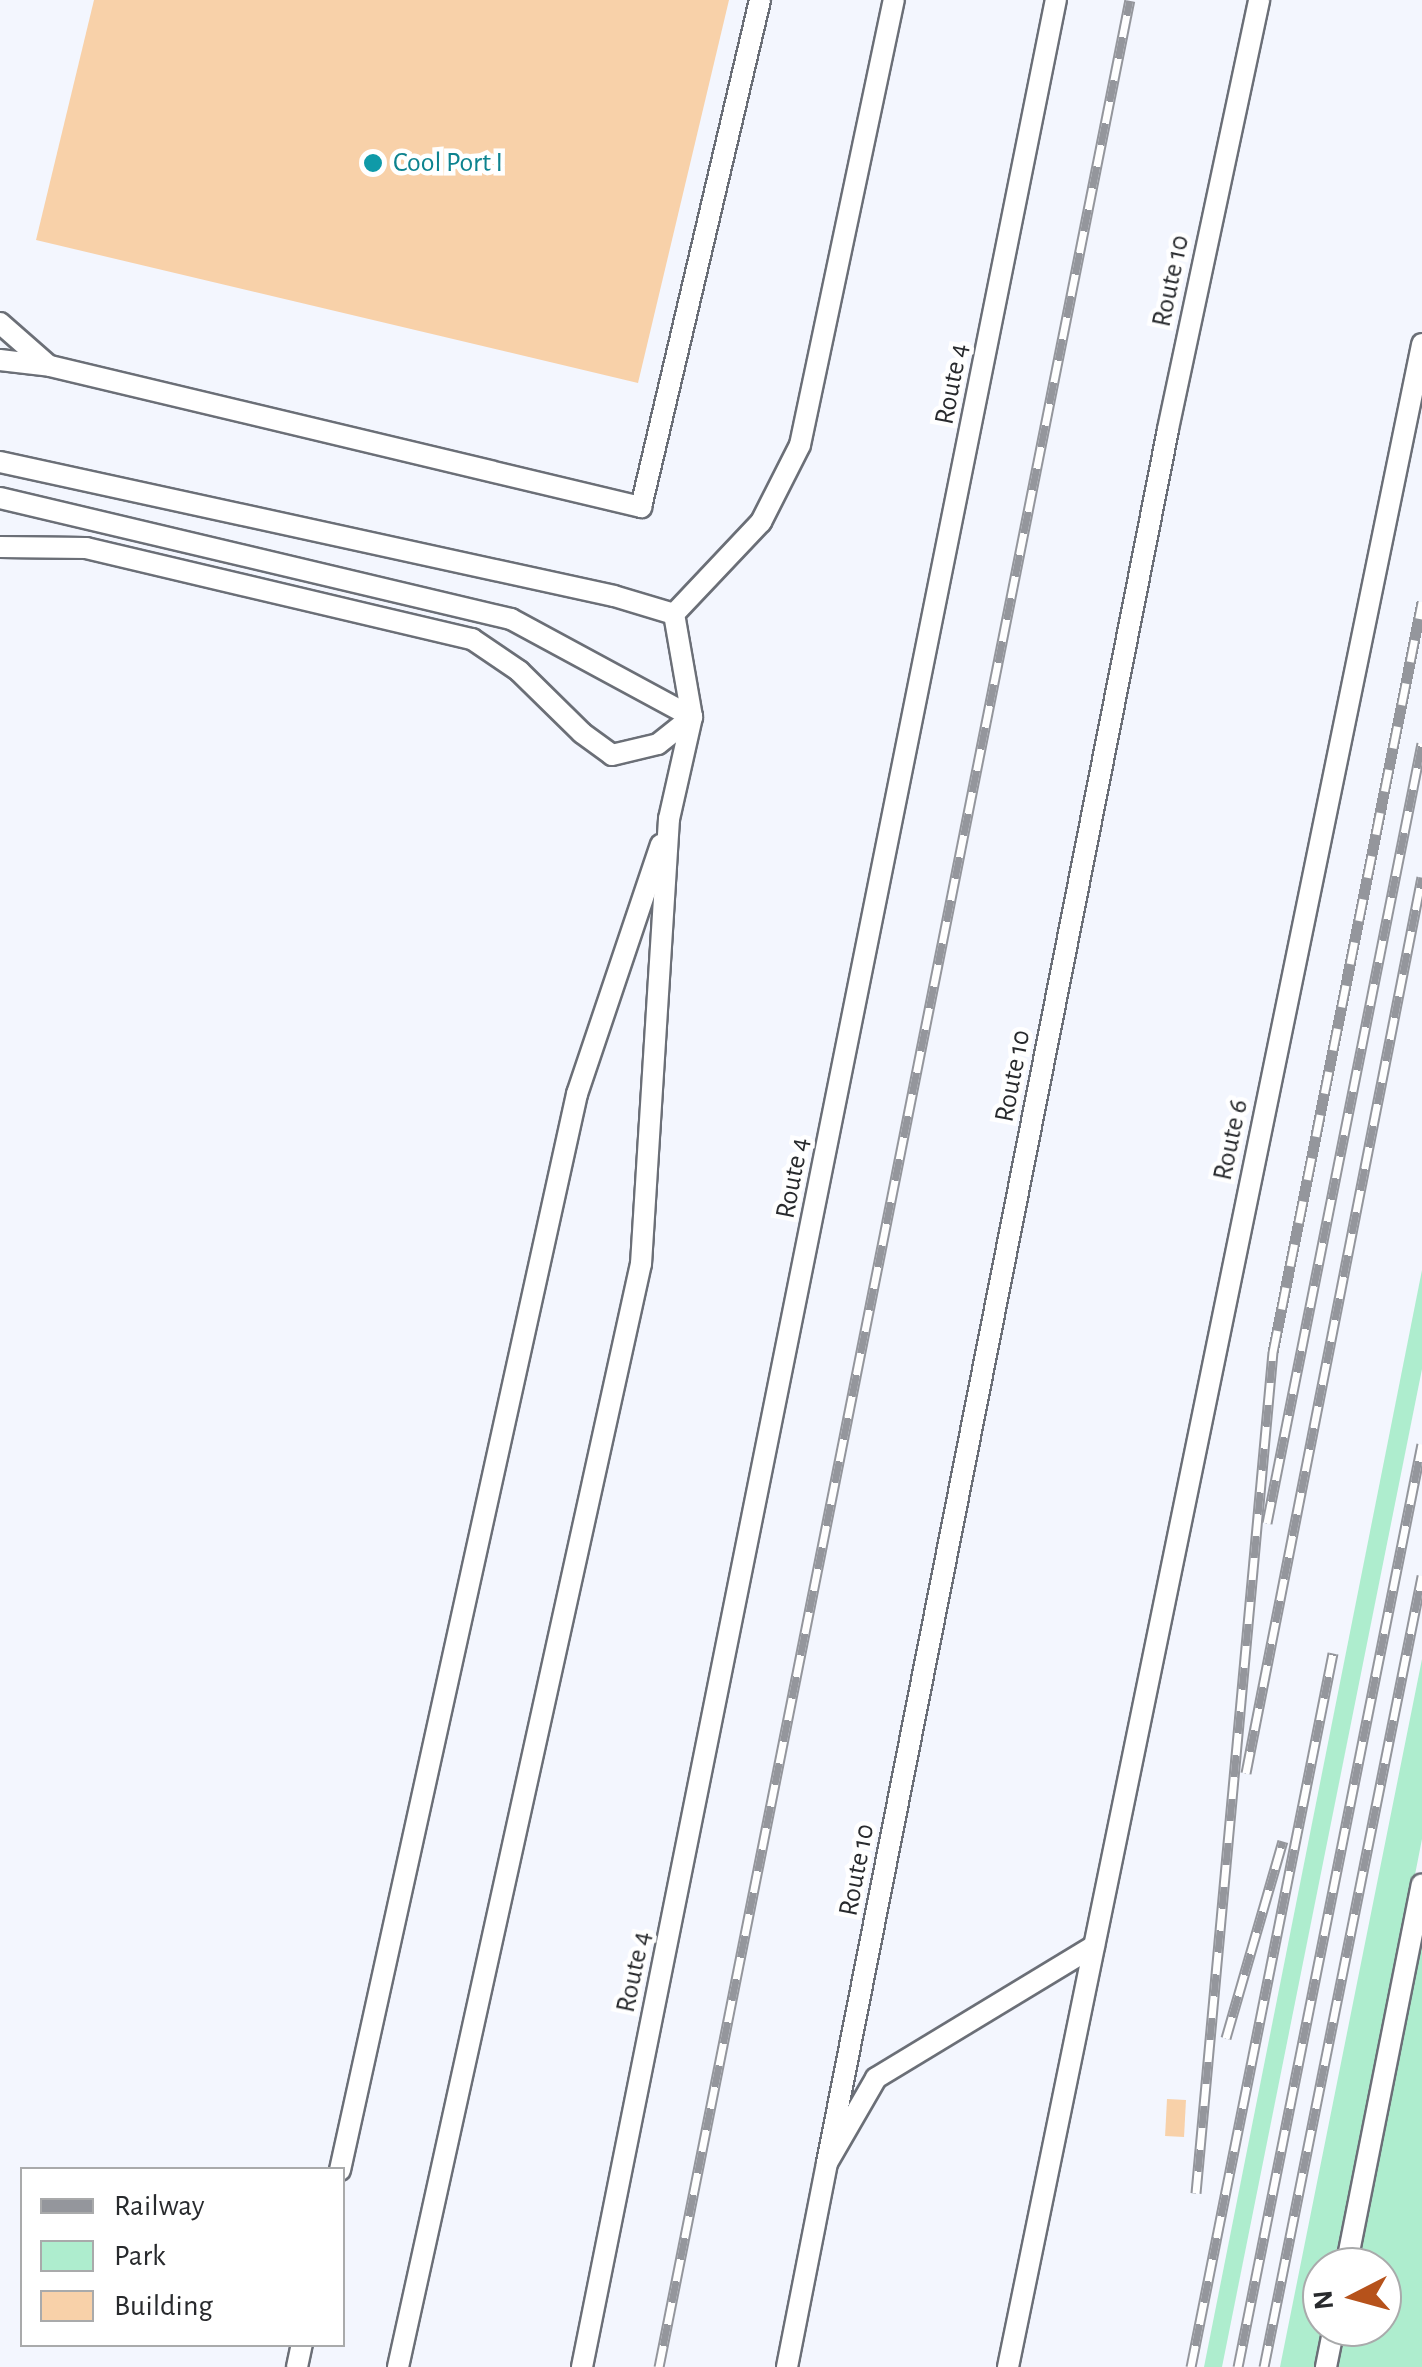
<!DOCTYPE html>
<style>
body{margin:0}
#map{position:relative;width:1422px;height:2367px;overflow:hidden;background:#f3f6fe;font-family:"Alegreya Sans",sans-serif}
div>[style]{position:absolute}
.green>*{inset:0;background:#aeedce}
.building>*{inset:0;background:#f8d1a9;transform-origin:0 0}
.roads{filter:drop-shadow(2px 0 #6b6f77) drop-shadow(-2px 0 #6b6f77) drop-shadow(0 2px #6b6f77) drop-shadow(0 -2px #6b6f77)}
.lane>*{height:20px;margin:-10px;padding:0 10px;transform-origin:10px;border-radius:10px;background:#fff}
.rail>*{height:11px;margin-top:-5.5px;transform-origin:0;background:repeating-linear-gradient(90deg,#fff 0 22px,#94969c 0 44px);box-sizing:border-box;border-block:2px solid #94969c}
.dots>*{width:28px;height:28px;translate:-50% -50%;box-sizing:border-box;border:5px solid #fff;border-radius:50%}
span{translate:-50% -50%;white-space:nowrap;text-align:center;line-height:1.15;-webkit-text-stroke:9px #fff;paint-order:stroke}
.culture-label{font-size:28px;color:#0d838f}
.left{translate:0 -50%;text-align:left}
.street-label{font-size:28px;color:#282a2d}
.legend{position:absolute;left:20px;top:2167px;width:325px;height:180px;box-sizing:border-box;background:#fff;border:2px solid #a9aaab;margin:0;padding:12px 18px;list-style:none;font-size:30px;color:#282a2d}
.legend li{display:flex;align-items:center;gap:20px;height:50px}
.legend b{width:50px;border:2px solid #a9aaab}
.north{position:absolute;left:1302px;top:2247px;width:100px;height:100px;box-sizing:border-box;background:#fff;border:2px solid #a9aaab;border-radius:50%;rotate:264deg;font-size:28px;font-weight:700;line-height:40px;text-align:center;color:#282a2d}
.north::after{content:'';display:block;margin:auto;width:35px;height:45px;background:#b6521b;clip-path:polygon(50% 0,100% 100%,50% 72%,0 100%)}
</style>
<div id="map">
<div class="green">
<div style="clip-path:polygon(1422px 1270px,1422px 1369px,1222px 2367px,1204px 2367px)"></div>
<div style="clip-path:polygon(1422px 1659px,1422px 1839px,1402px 1941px,1336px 2267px,1322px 2267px,1324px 2327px,1316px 2367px,1280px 2367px)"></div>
<div style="clip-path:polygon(1422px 1929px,1422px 2367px,1336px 2367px,1343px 2327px,1382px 2327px,1382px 2267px,1355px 2267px)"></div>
</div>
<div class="building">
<div style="clip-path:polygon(94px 0,729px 0,638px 383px,36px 240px)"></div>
<div style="left:1167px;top:2099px;width:19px;height:37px;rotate:3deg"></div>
</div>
<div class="roads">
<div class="lane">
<div style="left:0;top:323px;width:64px;rotate:41.2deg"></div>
<div style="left:0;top:360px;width:50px;rotate:6.8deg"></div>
<div style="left:50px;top:366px;width:608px;rotate:13.42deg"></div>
<div style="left:641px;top:507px;width:521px;rotate:-76.79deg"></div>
<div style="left:0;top:462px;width:628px;rotate:12.31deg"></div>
<div style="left:614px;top:596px;width:63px;rotate:16.7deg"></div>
<div style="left:0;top:498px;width:525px;rotate:13.32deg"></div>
<div style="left:511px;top:619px;width:206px;rotate:28.4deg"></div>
<div style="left:0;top:547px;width:86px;rotate:0.7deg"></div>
<div style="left:86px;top:548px;width:397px;rotate:13.3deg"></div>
<div style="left:472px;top:639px;width:57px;rotate:34.2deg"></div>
<div style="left:519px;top:671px;width:88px;rotate:44.5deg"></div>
<div style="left:582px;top:733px;width:37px;rotate:36deg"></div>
<div style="left:612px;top:755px;width:47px;rotate:-13.4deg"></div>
<div style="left:658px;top:744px;width:43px;rotate:-38.5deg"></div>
<div style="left:674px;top:614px;width:127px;rotate:-46.6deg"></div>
<div style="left:761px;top:522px;width:86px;rotate:-63.1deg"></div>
<div style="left:800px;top:445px;width:455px;rotate:-78.1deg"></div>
<div style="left:827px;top:2163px;width:1767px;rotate:-78.87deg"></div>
<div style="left:1168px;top:429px;width:439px;rotate:-78deg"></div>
<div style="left:340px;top:2170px;width:1102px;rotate:-77.58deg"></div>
<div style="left:577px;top:1094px;width:263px;rotate:-71.4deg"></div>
<div style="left:1346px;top:2267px;width:390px;rotate:-78.8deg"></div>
<div style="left:297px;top:2367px;width:24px;rotate:-78deg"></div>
<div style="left:398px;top:2367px;width:1129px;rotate:-77.58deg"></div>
<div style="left:641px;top:1264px;width:446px;rotate:-86.4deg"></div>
<div style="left:669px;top:819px;width:105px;rotate:-77.3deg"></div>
<div style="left:692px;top:717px;width:105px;rotate:-99.9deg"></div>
<div style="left:582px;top:2367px;width:2414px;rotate:-78.68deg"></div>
<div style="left:787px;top:2367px;width:208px;rotate:-78.9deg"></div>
<div style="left:827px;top:2163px;width:98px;rotate:-60deg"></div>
<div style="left:876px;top:2078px;width:255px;rotate:-31.2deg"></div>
<div style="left:1008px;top:2367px;width:2065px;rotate:-78.43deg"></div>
<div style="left:1326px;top:2367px;width:41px;rotate:-78.7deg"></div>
</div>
</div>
<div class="rail">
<div style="left:1267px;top:1523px;width:795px;rotate:-78.76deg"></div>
<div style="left:1246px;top:1773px;width:913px;rotate:-78.89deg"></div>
<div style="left:1226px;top:2038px;width:205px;rotate:-73.9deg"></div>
<div style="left:1196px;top:2193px;width:845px;rotate:-84.77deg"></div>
<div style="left:1273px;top:1352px;width:765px;rotate:-78.76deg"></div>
<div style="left:659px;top:2367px;width:2413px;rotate:-78.75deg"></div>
<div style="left:1191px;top:2367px;width:728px;rotate:-78.75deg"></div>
<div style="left:1238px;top:2367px;width:941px;rotate:-78.73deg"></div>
<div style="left:1264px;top:2367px;width:807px;rotate:-78.7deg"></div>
</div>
<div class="dots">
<div style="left:373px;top:163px;background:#0f9aa8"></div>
</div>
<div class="culture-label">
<span class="left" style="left:393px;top:163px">Cool Port I</span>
</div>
<div class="street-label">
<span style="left:1171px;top:281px;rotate:-78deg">Route 10</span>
<span style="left:952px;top:384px;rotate:-79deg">Route 4</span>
<span style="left:1013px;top:1076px;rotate:-79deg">Route 10</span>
<span style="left:1231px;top:1140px;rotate:-78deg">Route 6</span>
<span style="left:793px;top:1178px;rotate:-79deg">Route 4</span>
<span style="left:857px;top:1870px;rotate:-79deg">Route 10</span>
<span style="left:634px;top:1972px;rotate:-78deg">Route 4</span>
</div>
<ul class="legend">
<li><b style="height:12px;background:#94969c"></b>Railway</li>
<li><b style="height:28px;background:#aeedce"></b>Park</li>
<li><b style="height:28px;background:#f8d1a9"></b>Building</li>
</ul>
<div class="north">N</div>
</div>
